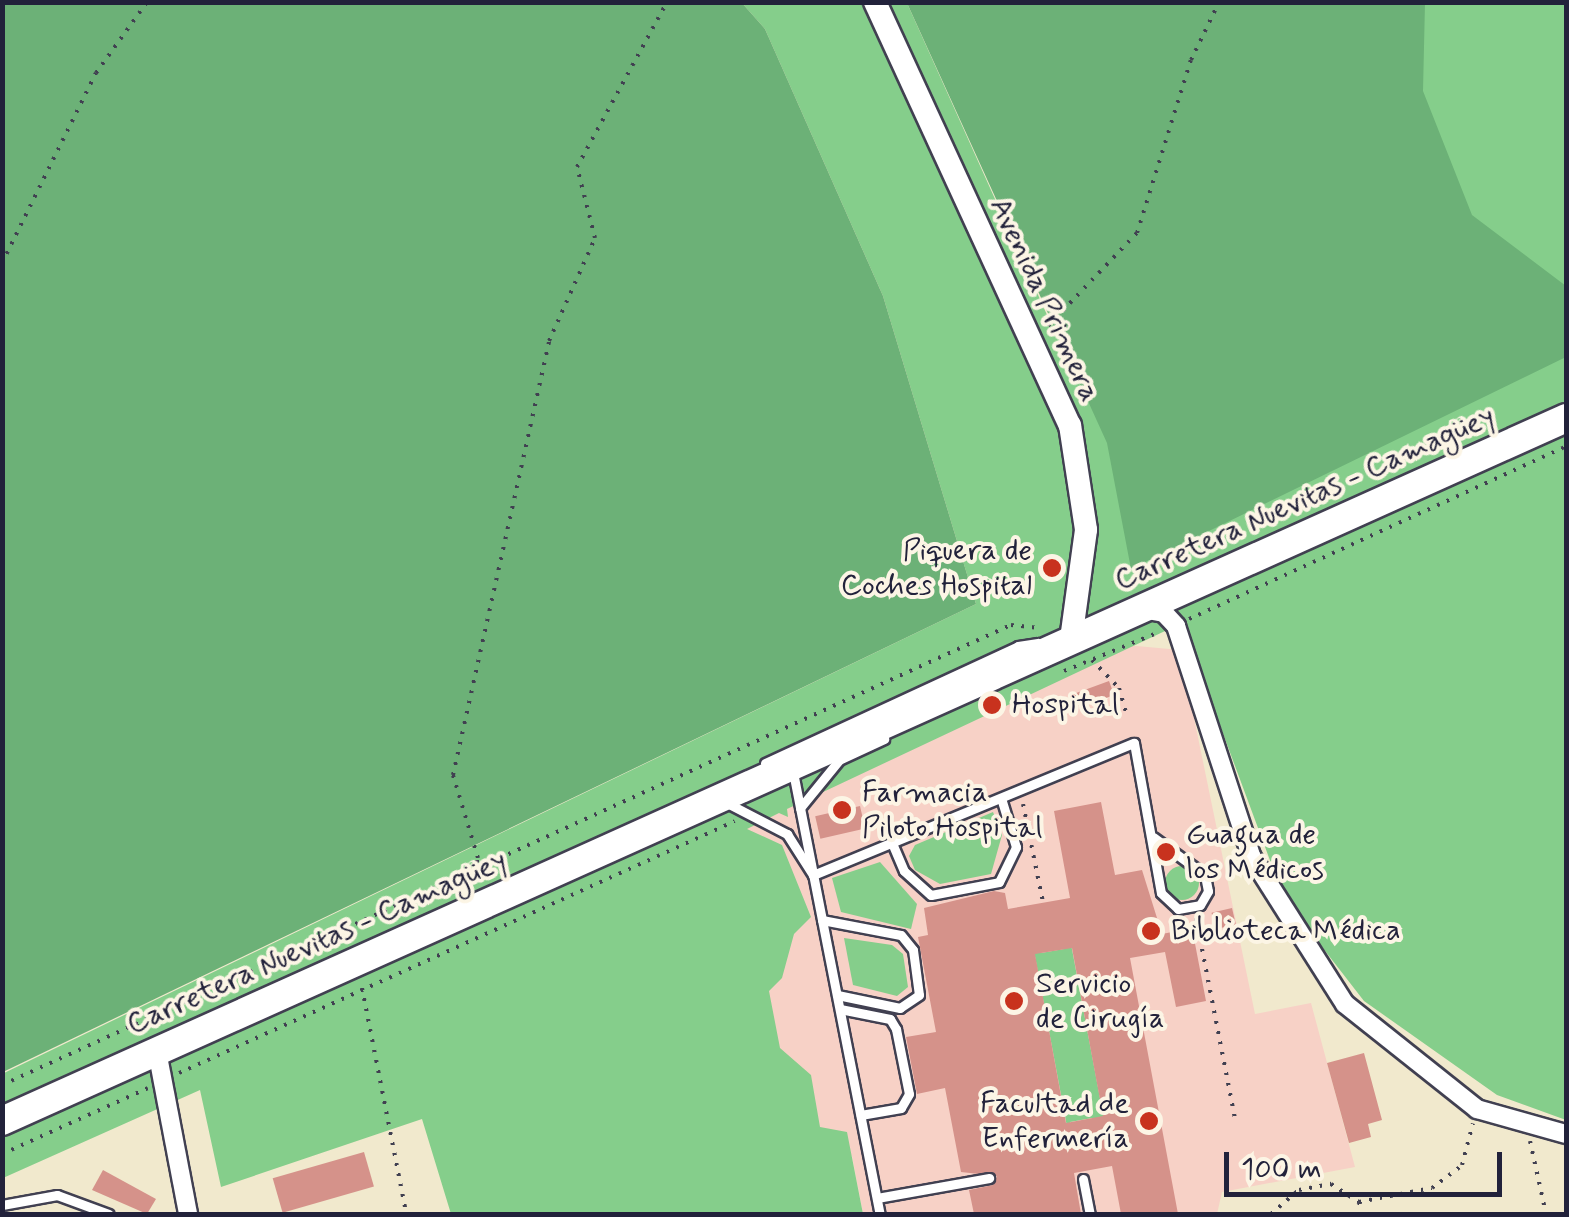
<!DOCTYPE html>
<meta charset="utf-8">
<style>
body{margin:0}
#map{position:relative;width:1569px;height:1217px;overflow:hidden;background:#f1e9cd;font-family:Mynerve,sans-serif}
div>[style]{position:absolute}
.built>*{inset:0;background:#f7d1c6}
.green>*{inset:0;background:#85ce8b}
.round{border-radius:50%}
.forest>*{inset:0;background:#6cb177}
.building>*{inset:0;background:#d5928a;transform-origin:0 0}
.path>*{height:4px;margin-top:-2px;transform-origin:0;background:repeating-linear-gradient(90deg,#414051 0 2.5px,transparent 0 10.5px)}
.roads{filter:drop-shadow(2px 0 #414051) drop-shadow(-2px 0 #414051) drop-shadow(0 2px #414051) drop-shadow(0 -2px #414051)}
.service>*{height:9px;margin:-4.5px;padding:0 4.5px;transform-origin:4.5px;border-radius:4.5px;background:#fff}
.minor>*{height:18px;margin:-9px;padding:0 9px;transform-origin:9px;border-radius:9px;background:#fff}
.secondary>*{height:22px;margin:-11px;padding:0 11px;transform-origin:11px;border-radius:11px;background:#fff}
.trunk>*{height:28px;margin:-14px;padding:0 14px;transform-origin:14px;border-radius:14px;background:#fff}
.dots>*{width:28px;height:28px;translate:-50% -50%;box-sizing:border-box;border:5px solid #fcf5e5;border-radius:50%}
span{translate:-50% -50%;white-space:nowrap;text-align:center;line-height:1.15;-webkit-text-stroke:8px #fcf5e5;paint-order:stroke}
.street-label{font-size:30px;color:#22223b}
.poi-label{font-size:30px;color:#22223b}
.right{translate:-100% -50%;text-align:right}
.left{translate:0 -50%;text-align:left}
.frame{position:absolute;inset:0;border:5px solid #22223b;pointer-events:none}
.scale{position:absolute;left:1224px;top:1152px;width:278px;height:45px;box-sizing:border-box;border:5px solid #22223b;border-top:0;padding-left:12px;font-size:30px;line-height:35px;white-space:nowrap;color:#22223b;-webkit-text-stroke:8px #fcf5e5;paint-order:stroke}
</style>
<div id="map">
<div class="built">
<div style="clip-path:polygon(1126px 645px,1180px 650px,1255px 1014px,1311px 1003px,1355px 1167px,1222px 1192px,1217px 1214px,863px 1214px,852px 1156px,719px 1070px,745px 829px)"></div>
</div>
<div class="green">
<div style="clip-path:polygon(742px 3px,907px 3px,1052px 326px,1215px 3px,1566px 3px,1566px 1120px,1497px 1095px,1364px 1001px,1284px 898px,1182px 623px,787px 809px,788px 817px,779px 813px,747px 829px,782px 845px,811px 917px,794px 934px,782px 978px,769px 991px,780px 1048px,811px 1075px,820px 1127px,847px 1132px,863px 1214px,451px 1214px,422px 1119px,221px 1187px,200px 1090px,3px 1178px,2px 1074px,976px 604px,883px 296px,765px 29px)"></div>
<div style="clip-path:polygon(993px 812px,1002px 835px,991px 874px,940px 884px,915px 870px,909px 856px,915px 845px)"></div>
<div style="clip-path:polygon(880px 862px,917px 904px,911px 929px,841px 912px,832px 878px)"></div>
<div class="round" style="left:1165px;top:866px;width:34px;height:34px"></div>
<div style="clip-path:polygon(1068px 928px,1105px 1125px,1092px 1118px,1070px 1122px,1068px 1132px,1031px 935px,1037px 934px,1041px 953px,1064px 949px)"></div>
<div style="clip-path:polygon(844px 938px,892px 945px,903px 954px,908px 987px,897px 996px,853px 985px)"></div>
</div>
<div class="forest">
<div style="clip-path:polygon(3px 2px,742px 3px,765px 29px,883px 296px,976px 604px,3px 1072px)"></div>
<div style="clip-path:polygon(907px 3px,1425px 3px,1423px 91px,1472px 215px,1566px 286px,1566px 357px,1131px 569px,1107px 443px)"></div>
</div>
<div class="building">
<div style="left:1109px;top:681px;width:15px;height:37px;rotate:70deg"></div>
<div style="clip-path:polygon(evenodd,1101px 802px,1115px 875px,1142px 870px,1162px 934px,1192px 928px,1206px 1001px,1176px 1007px,1165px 952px,1130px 958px,1178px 1214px,1121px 1214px,1112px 1166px,1074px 1173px,1081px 1214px,974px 1214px,969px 1190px,993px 1185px,997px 1176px,961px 1172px,945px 1088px,917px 1094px,906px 1037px,936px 1032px,918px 937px,928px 935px,924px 908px,994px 891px,1005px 893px,1008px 909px,1070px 898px,1054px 811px,1101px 802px,1072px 948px,1103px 1116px,1066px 1123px,1035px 954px,1072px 948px)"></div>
<div style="left:860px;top:806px;width:23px;height:46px;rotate:77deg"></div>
<div style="left:1232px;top:908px;width:17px;height:21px;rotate:77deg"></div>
<div style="clip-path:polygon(1364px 1053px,1382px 1120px,1368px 1124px,1371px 1137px,1349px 1143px,1327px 1063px)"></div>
<div style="left:364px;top:1152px;width:36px;height:95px;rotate:74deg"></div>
<div style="clip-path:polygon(103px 1170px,156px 1199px,147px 1214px,92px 1190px)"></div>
</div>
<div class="path">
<div style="left:2px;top:263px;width:212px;rotate:-63.7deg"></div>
<div style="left:96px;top:73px;width:87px;rotate:-54.3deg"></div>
<div style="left:1048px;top:326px;width:129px;rotate:-46.3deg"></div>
<div style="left:1137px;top:233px;width:181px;rotate:-72.7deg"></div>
<div style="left:1191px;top:60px;width:64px;rotate:-64.2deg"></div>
<div style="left:1189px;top:619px;width:415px;rotate:-24.6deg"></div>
<div style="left:1092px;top:660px;width:39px;rotate:46deg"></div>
<div style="left:1119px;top:688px;width:26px;rotate:74deg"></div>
<div style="left:1064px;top:671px;width:100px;rotate:-22.2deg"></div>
<div style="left:1023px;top:804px;width:100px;rotate:78.5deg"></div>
<div style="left:472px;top:883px;width:26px;rotate:-77deg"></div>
<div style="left:478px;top:858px;width:87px;rotate:-106.8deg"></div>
<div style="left:453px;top:775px;width:444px;rotate:-77.5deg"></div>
<div style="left:549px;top:341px;width:113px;rotate:-65.9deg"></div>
<div style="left:595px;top:238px;width:73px;rotate:-104.2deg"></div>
<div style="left:577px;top:167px;width:188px;rotate:-61.4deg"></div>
<div style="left:1196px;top:918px;width:204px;rotate:79deg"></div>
<div style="left:362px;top:988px;width:229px;rotate:78.9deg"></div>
<div style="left:179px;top:1073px;width:610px;rotate:-24.38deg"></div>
<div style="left:2px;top:1085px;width:1109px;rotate:-24.51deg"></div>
<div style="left:1011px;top:625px;width:31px;rotate:6deg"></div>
<div style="left:1530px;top:1141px;width:75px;rotate:77.6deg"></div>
<div style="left:2px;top:1154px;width:160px;rotate:-24.3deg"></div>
<div style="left:1359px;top:1202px;width:12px;rotate:76deg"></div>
<div style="left:1271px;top:1214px;width:37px;rotate:-41deg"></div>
<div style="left:1299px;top:1190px;width:33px;rotate:-11deg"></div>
<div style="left:1331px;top:1184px;width:33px;rotate:33deg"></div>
<div style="left:1359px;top:1202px;width:74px;rotate:-10.9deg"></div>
<div style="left:1432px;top:1188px;width:38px;rotate:-37deg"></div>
<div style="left:1462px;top:1165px;width:43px;rotate:-75.3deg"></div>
</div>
<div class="roads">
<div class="service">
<div style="left:839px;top:760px;width:50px;rotate:-25deg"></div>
<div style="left:765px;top:763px;width:279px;rotate:-24.8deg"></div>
<div style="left:1018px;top:646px;width:20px;rotate:-9deg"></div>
<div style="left:793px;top:772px;width:450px;rotate:78.9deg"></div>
<div style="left:727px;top:803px;width:68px;rotate:27.3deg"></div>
<div style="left:787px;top:834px;width:49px;rotate:57.6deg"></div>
<div style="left:813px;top:875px;width:347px;rotate:-22.4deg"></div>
<div style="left:1134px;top:743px;width:152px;rotate:79.8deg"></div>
<div style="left:1161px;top:893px;width:23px;rotate:43deg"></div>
<div style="left:1178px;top:909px;width:22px;rotate:-10deg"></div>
<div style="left:1200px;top:905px;width:16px;rotate:-60deg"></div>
<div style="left:1208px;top:891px;width:16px;rotate:-101deg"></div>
<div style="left:1205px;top:875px;width:64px;rotate:-143.8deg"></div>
<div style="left:800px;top:808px;width:63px;rotate:-50.8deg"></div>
<div style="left:892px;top:843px;width:30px;rotate:67deg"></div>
<div style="left:904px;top:871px;width:36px;rotate:42deg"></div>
<div style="left:931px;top:895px;width:69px;rotate:-10.8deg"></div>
<div style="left:999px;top:882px;width:39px;rotate:-64deg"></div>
<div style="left:1016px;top:847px;width:51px;rotate:-107deg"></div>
<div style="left:822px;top:920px;width:80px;rotate:10.8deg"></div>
<div style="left:901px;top:935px;width:19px;rotate:51deg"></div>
<div style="left:913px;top:950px;width:45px;rotate:82.4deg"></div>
<div style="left:919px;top:995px;width:23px;rotate:146deg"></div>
<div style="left:900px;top:1008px;width:64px;rotate:-168.3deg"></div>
<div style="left:840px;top:1009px;width:51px;rotate:11.3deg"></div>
<div style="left:890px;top:1019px;width:12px;rotate:59deg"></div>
<div style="left:896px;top:1029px;width:66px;rotate:78.7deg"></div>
<div style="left:909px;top:1094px;width:16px;rotate:120deg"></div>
<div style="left:901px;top:1108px;width:41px;rotate:170.1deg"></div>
<div style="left:1083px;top:1179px;width:36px;rotate:79deg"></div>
<div style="left:877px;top:1198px;width:114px;rotate:-10.1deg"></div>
<div style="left:2px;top:1205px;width:56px;rotate:-10.3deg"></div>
<div style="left:57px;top:1195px;width:55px;rotate:20.1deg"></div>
</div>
<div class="minor">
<div style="left:1142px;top:609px;width:22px;rotate:10deg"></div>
<div style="left:1164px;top:613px;width:18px;rotate:47deg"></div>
<div style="left:1176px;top:626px;width:242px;rotate:71.9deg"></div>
<div style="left:1251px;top:856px;width:175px;rotate:57.6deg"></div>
<div style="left:1345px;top:1004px;width:169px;rotate:38.5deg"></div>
<div style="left:1477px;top:1109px;width:92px;rotate:15.7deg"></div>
<div style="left:157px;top:1051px;width:166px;rotate:79.2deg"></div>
</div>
<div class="secondary">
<div style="left:875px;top:2px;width:466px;rotate:65.3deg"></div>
<div style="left:1070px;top:425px;width:106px;rotate:81.3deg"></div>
<div style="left:1086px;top:530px;width:110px;rotate:97.8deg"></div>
</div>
<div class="trunk">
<div style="left:2px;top:1121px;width:1715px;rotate:-24.2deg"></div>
</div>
</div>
<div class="dots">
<div style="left:1052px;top:568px;background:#c8321e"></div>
<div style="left:992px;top:705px;background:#c8321e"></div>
<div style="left:842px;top:810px;background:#c8321e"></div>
<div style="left:1166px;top:852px;background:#c8321e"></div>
<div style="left:1151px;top:931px;background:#c8321e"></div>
<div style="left:1014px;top:1001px;background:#c8321e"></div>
<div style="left:1149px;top:1121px;background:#c8321e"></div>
</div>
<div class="street-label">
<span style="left:1044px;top:300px;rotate:65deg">Avenida Primera</span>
<span style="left:1305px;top:499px;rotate:-24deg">Carretera Nuevitas - Camagüey</span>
<span style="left:317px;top:943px;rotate:-24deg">Carretera Nuevitas - Camagüey</span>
</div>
<div class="poi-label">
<span class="right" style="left:1032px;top:568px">Piquera de<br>Coches Hospital</span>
<span class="left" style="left:1012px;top:705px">Hospital</span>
<span class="left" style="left:862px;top:810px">Farmacia<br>Piloto Hospital</span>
<span class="left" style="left:1186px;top:852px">Guagua de<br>los Médicos</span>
<span class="left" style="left:1171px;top:931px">Biblioteca Médica</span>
<span class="left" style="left:1036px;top:1001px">Servicio<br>de Cirugía</span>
<span class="right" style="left:1129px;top:1121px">Facultad de<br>Enfermería</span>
</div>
<div class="frame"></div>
<div class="scale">100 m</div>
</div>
